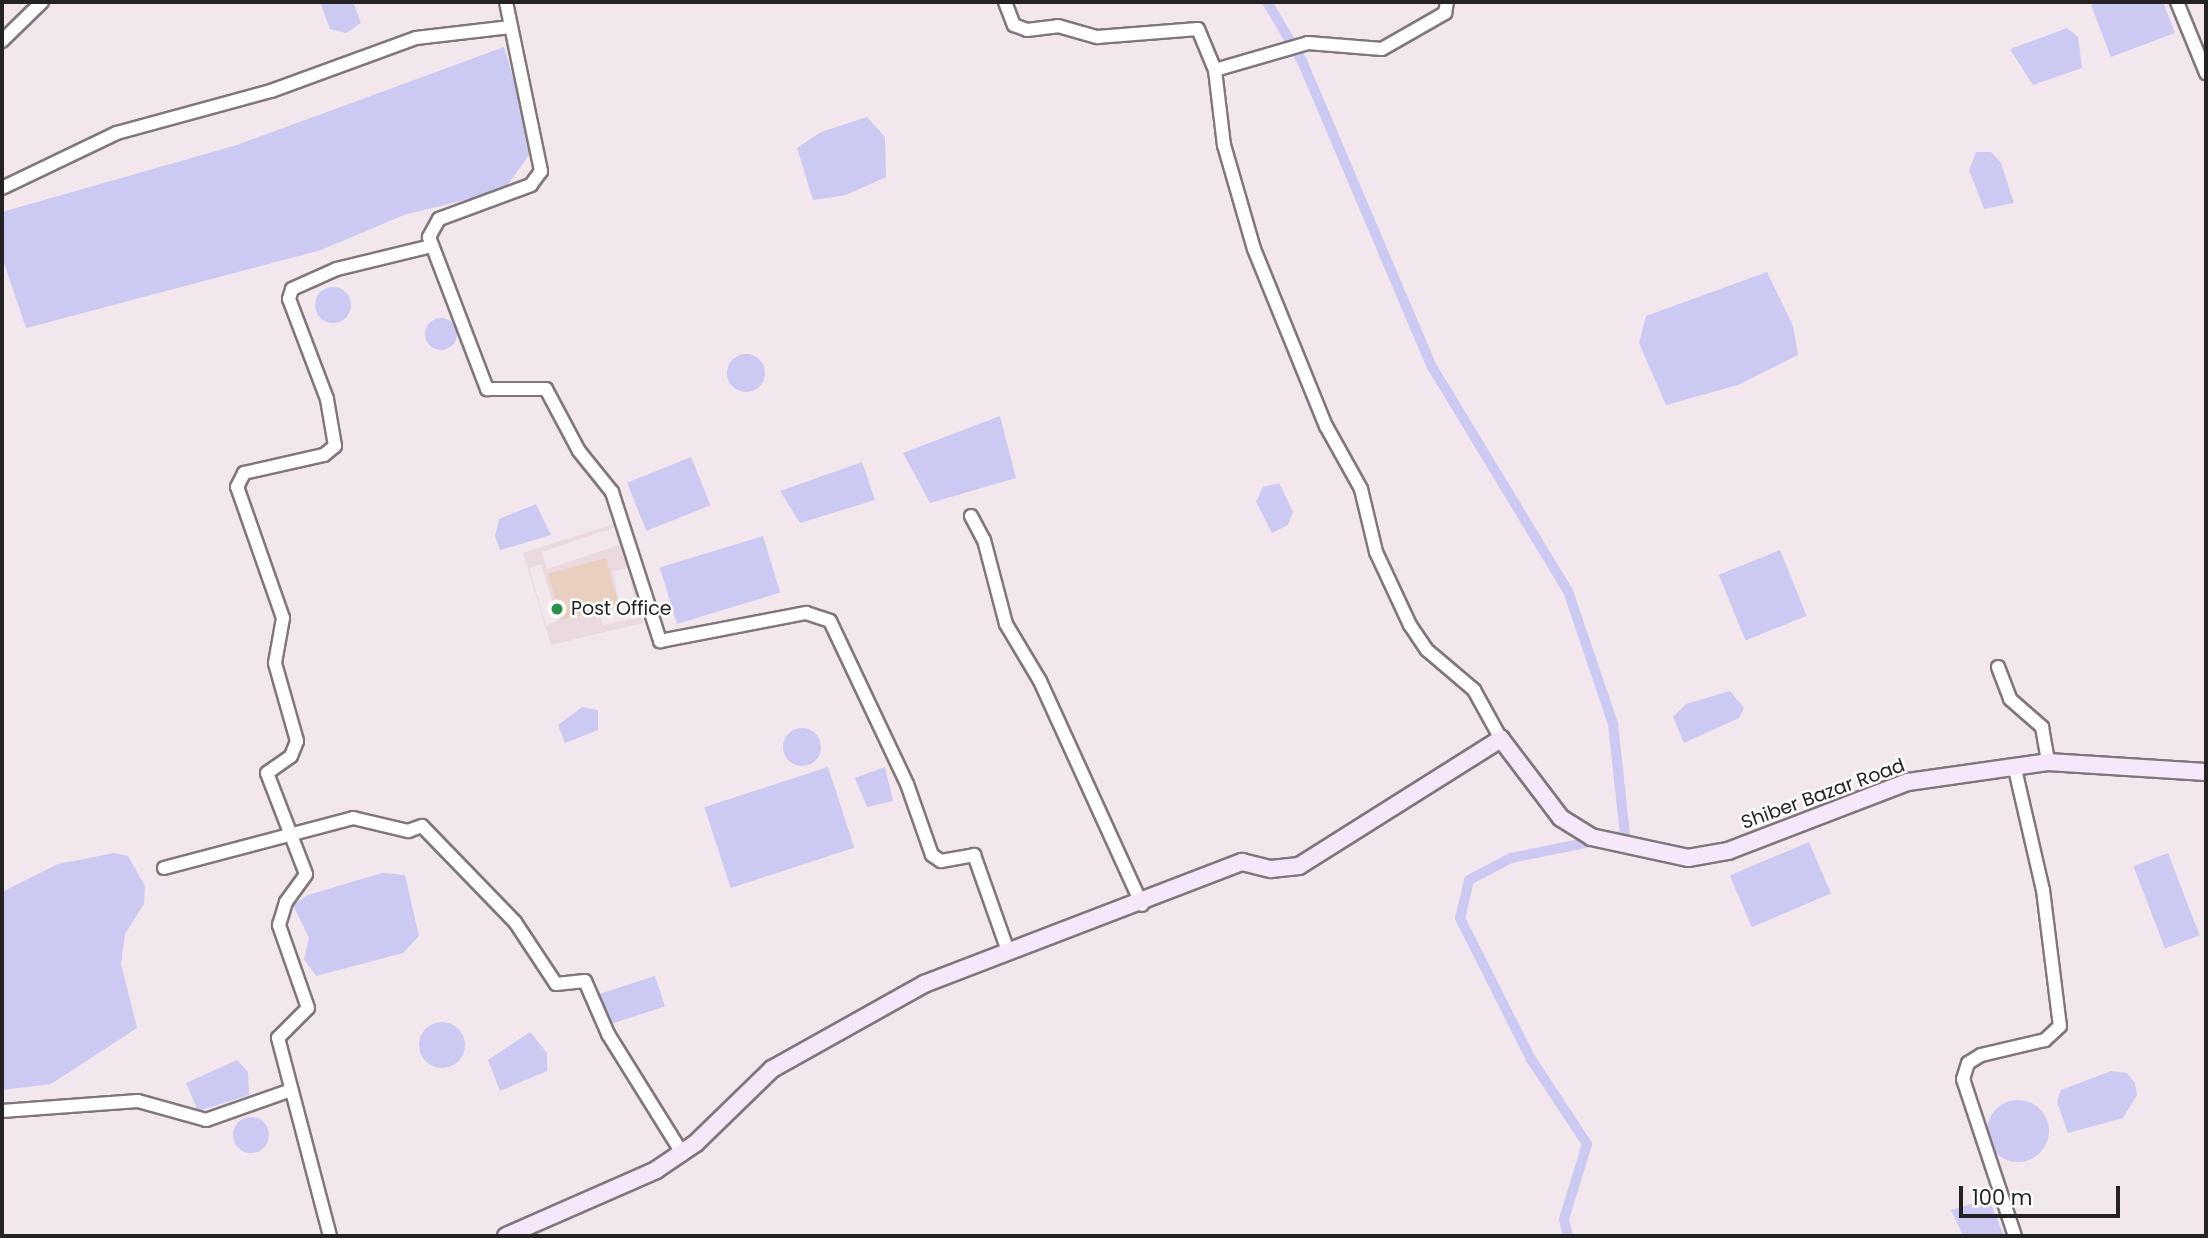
<!DOCTYPE html>
<style>
body{margin:0}
#map{position:relative;width:2208px;height:1238px;overflow:hidden;background:#f2e7ec;font-family:Poppins,sans-serif}
div>[style]{position:absolute}
.built>*{inset:0;background:#ebd9e0}
.green>*{inset:0;background:#e8cfc0;transform-origin:0 0}
.water>*{inset:0;background:#cccaf2;transform-origin:0 0}
.round{border-radius:50%}
.canal>*{height:10px;margin:-5px;padding:0 5px;transform-origin:5px;border-radius:5px;background:#cccaf2}
.roads{filter:drop-shadow(2px 0 #80777b) drop-shadow(-2px 0 #80777b) drop-shadow(0 2px #80777b) drop-shadow(0 -2px #80777b)}
.street>*{height:12px;margin:-6px;padding:0 6px;transform-origin:6px;border-radius:6px;background:#fff}
.secondary>*{height:16px;margin:-8px;padding:0 8px;transform-origin:8px;border-radius:8px;background:#f6e7fa}
.dots>*{width:19px;height:19px;translate:-50% -50%;box-sizing:border-box;border:4px solid #fff;border-radius:50%}
span{translate:-50% -50%;white-space:nowrap;text-align:center;line-height:1.15;-webkit-text-stroke:5px #fff;paint-order:stroke}
.poi-label{font-size:19px;color:#252223}
.left{translate:0 -50%;text-align:left}
.street-label{font-size:19px;color:#252223}
.frame{position:absolute;inset:0;border:4px solid #252223;pointer-events:none}
.scale{position:absolute;left:1959px;top:1186px;width:161px;height:32px;box-sizing:border-box;border:4px solid #252223;border-top:0;padding-left:9px;font-size:21px;line-height:24px;white-space:nowrap;color:#252223;-webkit-text-stroke:5px #fff;paint-order:stroke}
</style>
<div id="map">
<div class="built">
<div style="clip-path:polygon(evenodd,620px 522px,643px 623px,551px 645px,523px 553px,620px 522px,616px 527px,622px 544px,547px 569px,542px 552px,616px 527px,620px 522px,541px 564px,558px 621px,546px 625px,529px 568px,541px 564px,620px 522px,628px 568px,638px 618px,603px 625px,600px 611px,620px 607px,613px 571px,628px 568px)"></div>
</div>
<div class="green">
<div style="left:606px;top:558px;width:48px;height:60px;rotate:75deg"></div>
</div>
<div class="water">
<div style="clip-path:polygon(320px 2px,353px 2px,361px 23px,346px 33px,330px 29px)"></div>
<div style="clip-path:polygon(2100px 2px,2163px 2px,2175px 33px,2111px 57px,2091px 5px)"></div>
<div style="clip-path:polygon(2067px 28px,2078px 37px,2082px 68px,2033px 85px,2010px 49px)"></div>
<div style="clip-path:polygon(504px 47px,534px 148px,504px 190px,404px 215px,321px 250px,26px 328px,2px 257px,2px 212px,237px 145px)"></div>
<div style="clip-path:polygon(867px 117px,885px 137px,886px 177px,846px 195px,813px 200px,797px 148px,821px 132px)"></div>
<div style="clip-path:polygon(1976px 152px,1991px 152px,2001px 163px,2014px 203px,1984px 209px,1969px 170px)"></div>
<div style="clip-path:polygon(1767px 272px,1793px 326px,1798px 355px,1738px 385px,1666px 405px,1639px 343px,1646px 316px)"></div>
<div class="round" style="left:315px;top:287px;width:36px;height:36px"></div>
<div class="round" style="left:425px;top:318px;width:32px;height:32px"></div>
<div class="round" style="left:727px;top:354px;width:38px;height:38px"></div>
<div style="clip-path:polygon(1000px 416px,1016px 478px,930px 503px,903px 453px)"></div>
<div style="left:691px;top:457px;width:52px;height:69px;rotate:68deg"></div>
<div style="clip-path:polygon(862px 462px,875px 500px,800px 523px,780px 491px)"></div>
<div style="clip-path:polygon(1279px 483px,1293px 512px,1288px 525px,1272px 533px,1256px 502px,1263px 487px)"></div>
<div style="clip-path:polygon(536px 504px,551px 535px,500px 550px,495px 536px,499px 519px)"></div>
<div style="left:763px;top:536px;width:59px;height:108px;rotate:73deg"></div>
<div style="left:1780px;top:550px;width:71px;height:66px;rotate:68deg"></div>
<div style="clip-path:polygon(1730px 691px,1744px 708px,1739px 718px,1684px 743px,1673px 717px,1686px 704px)"></div>
<div style="clip-path:polygon(582px 707px,598px 710px,598px 730px,565px 743px,558px 725px)"></div>
<div class="round" style="left:783px;top:728px;width:38px;height:38px"></div>
<div style="left:828px;top:767px;width:85px;height:130px;rotate:72deg"></div>
<div style="clip-path:polygon(885px 767px,893px 801px,867px 807px,855px 778px)"></div>
<div style="left:1809px;top:842px;width:56px;height:86px;rotate:67deg"></div>
<div style="clip-path:polygon(114px 853px,128px 856px,145px 886px,144px 904px,125px 934px,121px 964px,137px 1028px,51px 1084px,2px 1090px,2px 892px,58px 864px)"></div>
<div style="left:2168px;top:853px;width:88px;height:37px;rotate:69deg"></div>
<div style="clip-path:polygon(382px 873px,405px 875px,419px 936px,403px 953px,316px 976px,304px 959px,309px 938px,293px 905px,308px 895px)"></div>
<div style="left:655px;top:976px;width:32px;height:61px;rotate:72deg"></div>
<div class="round" style="left:419px;top:1022px;width:46px;height:46px"></div>
<div style="clip-path:polygon(530px 1032px,547px 1053px,547px 1071px,500px 1091px,488px 1060px)"></div>
<div style="clip-path:polygon(237px 1060px,248px 1072px,249px 1095px,198px 1111px,186px 1083px)"></div>
<div style="clip-path:polygon(2111px 1071px,2127px 1073px,2135px 1083px,2137px 1095px,2123px 1118px,2068px 1133px,2057px 1102px,2061px 1090px)"></div>
<div class="round" style="left:1987px;top:1100px;width:62px;height:62px"></div>
<div class="round" style="left:233px;top:1117px;width:36px;height:36px"></div>
<div style="clip-path:polygon(1989px 1199px,2004px 1236px,1963px 1236px,1951px 1210px)"></div>
</div>
<div class="canal">
<div style="left:1267px;top:2px;width:69px;rotate:59.3deg"></div>
<div style="left:1302px;top:61px;width:330px;rotate:67deg"></div>
<div style="left:1431px;top:365px;width:264px;rotate:58.8deg"></div>
<div style="left:1568px;top:591px;width:140px;rotate:71.3deg"></div>
<div style="left:1613px;top:724px;width:112px;rotate:83.8deg"></div>
<div style="left:1625px;top:835px;width:116px;rotate:168.6deg"></div>
<div style="left:1511px;top:858px;width:47px;rotate:152.4deg"></div>
<div style="left:1469px;top:880px;width:39px;rotate:103deg"></div>
<div style="left:1460px;top:918px;width:158px;rotate:63.3deg"></div>
<div style="left:1531px;top:1059px;width:102px;rotate:56.6deg"></div>
<div style="left:1587px;top:1144px;width:78px;rotate:107deg"></div>
<div style="left:1564px;top:1219px;width:17px;rotate:77deg"></div>
</div>
<div class="roads">
<div class="street">
<div style="left:506px;top:2px;width:173px;rotate:78.3deg"></div>
<div style="left:541px;top:171px;width:17px;rotate:126deg"></div>
<div style="left:531px;top:185px;width:98px;rotate:159.7deg"></div>
<div style="left:439px;top:219px;width:21px;rotate:119deg"></div>
<div style="left:429px;top:237px;width:163px;rotate:69.1deg"></div>
<div style="left:487px;top:389px;width:59px"></div>
<div style="left:546px;top:389px;width:70px;rotate:62deg"></div>
<div style="left:579px;top:451px;width:53px;rotate:51.2deg"></div>
<div style="left:612px;top:492px;width:157px;rotate:72.1deg"></div>
<div style="left:660px;top:641px;width:149px;rotate:-10.9deg"></div>
<div style="left:806px;top:613px;width:25px;rotate:18deg"></div>
<div style="left:830px;top:621px;width:180px;rotate:64.7deg"></div>
<div style="left:907px;top:784px;width:75px;rotate:70.6deg"></div>
<div style="left:932px;top:855px;width:11px;rotate:34deg"></div>
<div style="left:941px;top:861px;width:34px;rotate:-10deg"></div>
<div style="left:974px;top:855px;width:102px;rotate:70.5deg"></div>
<div style="left:1005px;top:2px;width:25px;rotate:69deg"></div>
<div style="left:1014px;top:25px;width:14px;rotate:21deg"></div>
<div style="left:1027px;top:30px;width:31px;rotate:-7deg"></div>
<div style="left:1058px;top:26px;width:41px;rotate:15.8deg"></div>
<div style="left:1097px;top:37px;width:101px;rotate:-4.5deg"></div>
<div style="left:1198px;top:29px;width:44px;rotate:67.5deg"></div>
<div style="left:1215px;top:70px;width:97px;rotate:-16.2deg"></div>
<div style="left:1308px;top:43px;width:74px;rotate:4.6deg"></div>
<div style="left:1382px;top:49px;width:73px;rotate:-29.7deg"></div>
<div style="left:1445px;top:13px;width:11px;rotate:-80deg"></div>
<div style="left:2177px;top:2px;width:77px;rotate:67.8deg"></div>
<div style="left:2px;top:41px;width:56px;rotate:-44.3deg"></div>
<div style="left:1215px;top:70px;width:76px;rotate:83.2deg"></div>
<div style="left:1224px;top:145px;width:108px;rotate:73.9deg"></div>
<div style="left:1254px;top:249px;width:191px;rotate:67.9deg"></div>
<div style="left:1326px;top:426px;width:72px;rotate:60.9deg"></div>
<div style="left:1361px;top:489px;width:65px;rotate:76.6deg"></div>
<div style="left:1376px;top:552px;width:81px;rotate:65deg"></div>
<div style="left:1410px;top:625px;width:30px;rotate:56deg"></div>
<div style="left:1427px;top:650px;width:62px;rotate:40.4deg"></div>
<div style="left:1474px;top:690px;width:56px;rotate:61.1deg"></div>
<div style="left:2px;top:188px;width:127px;rotate:-25.6deg"></div>
<div style="left:117px;top:133px;width:160px;rotate:-15.3deg"></div>
<div style="left:271px;top:91px;width:154px;rotate:-20.1deg"></div>
<div style="left:416px;top:38px;width:95px;rotate:-6.7deg"></div>
<div style="left:971px;top:516px;width:27px;rotate:62deg"></div>
<div style="left:984px;top:540px;width:87px;rotate:75.3deg"></div>
<div style="left:1006px;top:624px;width:66px;rotate:59.2deg"></div>
<div style="left:1040px;top:681px;width:246px;rotate:65.5deg"></div>
<div style="left:1998px;top:667px;width:34px;rotate:69deg"></div>
<div style="left:2010px;top:699px;width:43px;rotate:41.2deg"></div>
<div style="left:2042px;top:727px;width:36px;rotate:80deg"></div>
<div style="left:2015px;top:769px;width:124px;rotate:77deg"></div>
<div style="left:2043px;top:890px;width:137px;rotate:82.9deg"></div>
<div style="left:2060px;top:1026px;width:21px;rotate:137deg"></div>
<div style="left:2045px;top:1040px;width:66px;rotate:166.8deg"></div>
<div style="left:1981px;top:1055px;width:15px;rotate:148deg"></div>
<div style="left:1968px;top:1063px;width:17px;rotate:107deg"></div>
<div style="left:1963px;top:1079px;width:165px;rotate:71.7deg"></div>
<div style="left:164px;top:868px;width:196px;rotate:-14.8deg"></div>
<div style="left:353px;top:818px;width:57px;rotate:13.3deg"></div>
<div style="left:408px;top:831px;width:15px;rotate:-20deg"></div>
<div style="left:422px;top:826px;width:134px;rotate:45.9deg"></div>
<div style="left:515px;top:922px;width:74px;rotate:56.5deg"></div>
<div style="left:556px;top:984px;width:29px;rotate:-6deg"></div>
<div style="left:585px;top:981px;width:58px;rotate:66.5deg"></div>
<div style="left:608px;top:1034px;width:140px;rotate:58.1deg"></div>
<div style="left:2px;top:1111px;width:136px;rotate:-4.2deg"></div>
<div style="left:138px;top:1101px;width:71px;rotate:15.6deg"></div>
<div style="left:206px;top:1120px;width:90px;rotate:-19.4deg"></div>
<div style="left:330px;top:1236px;width:205px;rotate:-104.7deg"></div>
<div style="left:278px;top:1038px;width:42px;rotate:-45deg"></div>
<div style="left:308px;top:1008px;width:88px;rotate:-109.3deg"></div>
<div style="left:279px;top:925px;width:24px;rotate:-73deg"></div>
<div style="left:286px;top:902px;width:34px;rotate:-54deg"></div>
<div style="left:306px;top:874px;width:108px;rotate:-111.1deg"></div>
<div style="left:267px;top:773px;width:29px;rotate:-35deg"></div>
<div style="left:291px;top:756px;width:16px;rotate:-68deg"></div>
<div style="left:297px;top:741px;width:81px;rotate:-105.8deg"></div>
<div style="left:275px;top:663px;width:46px;rotate:-79.9deg"></div>
<div style="left:283px;top:618px;width:139px;rotate:-109.3deg"></div>
<div style="left:237px;top:487px;width:16px;rotate:-63deg"></div>
<div style="left:244px;top:473px;width:82px;rotate:-12.7deg"></div>
<div style="left:324px;top:455px;width:14px;rotate:-39deg"></div>
<div style="left:335px;top:446px;width:48px;rotate:-99.7deg"></div>
<div style="left:327px;top:399px;width:107px;rotate:-110.8deg"></div>
<div style="left:289px;top:299px;width:10px;rotate:-73deg"></div>
<div style="left:292px;top:289px;width:49px;rotate:-24deg"></div>
<div style="left:337px;top:269px;width:97px;rotate:-13.7deg"></div>
</div>
<div class="secondary">
<div style="left:506px;top:1236px;width:164px;rotate:-23.7deg"></div>
<div style="left:656px;top:1170px;width:48px;rotate:-34deg"></div>
<div style="left:696px;top:1143px;width:106px;rotate:-44.2deg"></div>
<div style="left:772px;top:1069px;width:174px;rotate:-29.2deg"></div>
<div style="left:924px;top:984px;width:341px;rotate:-21deg"></div>
<div style="left:1242px;top:862px;width:30px;rotate:14deg"></div>
<div style="left:1271px;top:869px;width:28px;rotate:-6deg"></div>
<div style="left:1299px;top:866px;width:239px;rotate:-32.2deg"></div>
<div style="left:1501px;top:739px;width:99px;rotate:52.8deg"></div>
<div style="left:1561px;top:818px;width:36px;rotate:32deg"></div>
<div style="left:1591px;top:837px;width:99px;rotate:12.2deg"></div>
<div style="left:1688px;top:858px;width:41px;rotate:-9.9deg"></div>
<div style="left:1728px;top:851px;width:193px;rotate:-21deg"></div>
<div style="left:1908px;top:782px;width:141px;rotate:-8.1deg"></div>
<div style="left:2048px;top:762px;width:158px;rotate:3.6deg"></div>
</div>
</div>
<div class="dots">
<div style="left:557px;top:609px;background:#2c9247"></div>
</div>
<div class="poi-label">
<span class="left" style="left:571px;top:609px">Post Office</span>
</div>
<div class="street-label">
<span style="left:1823px;top:794px;rotate:-20deg">Shiber Bazar Road</span>
</div>
<div class="frame"></div>
<div class="scale">100 m</div>
</div>
